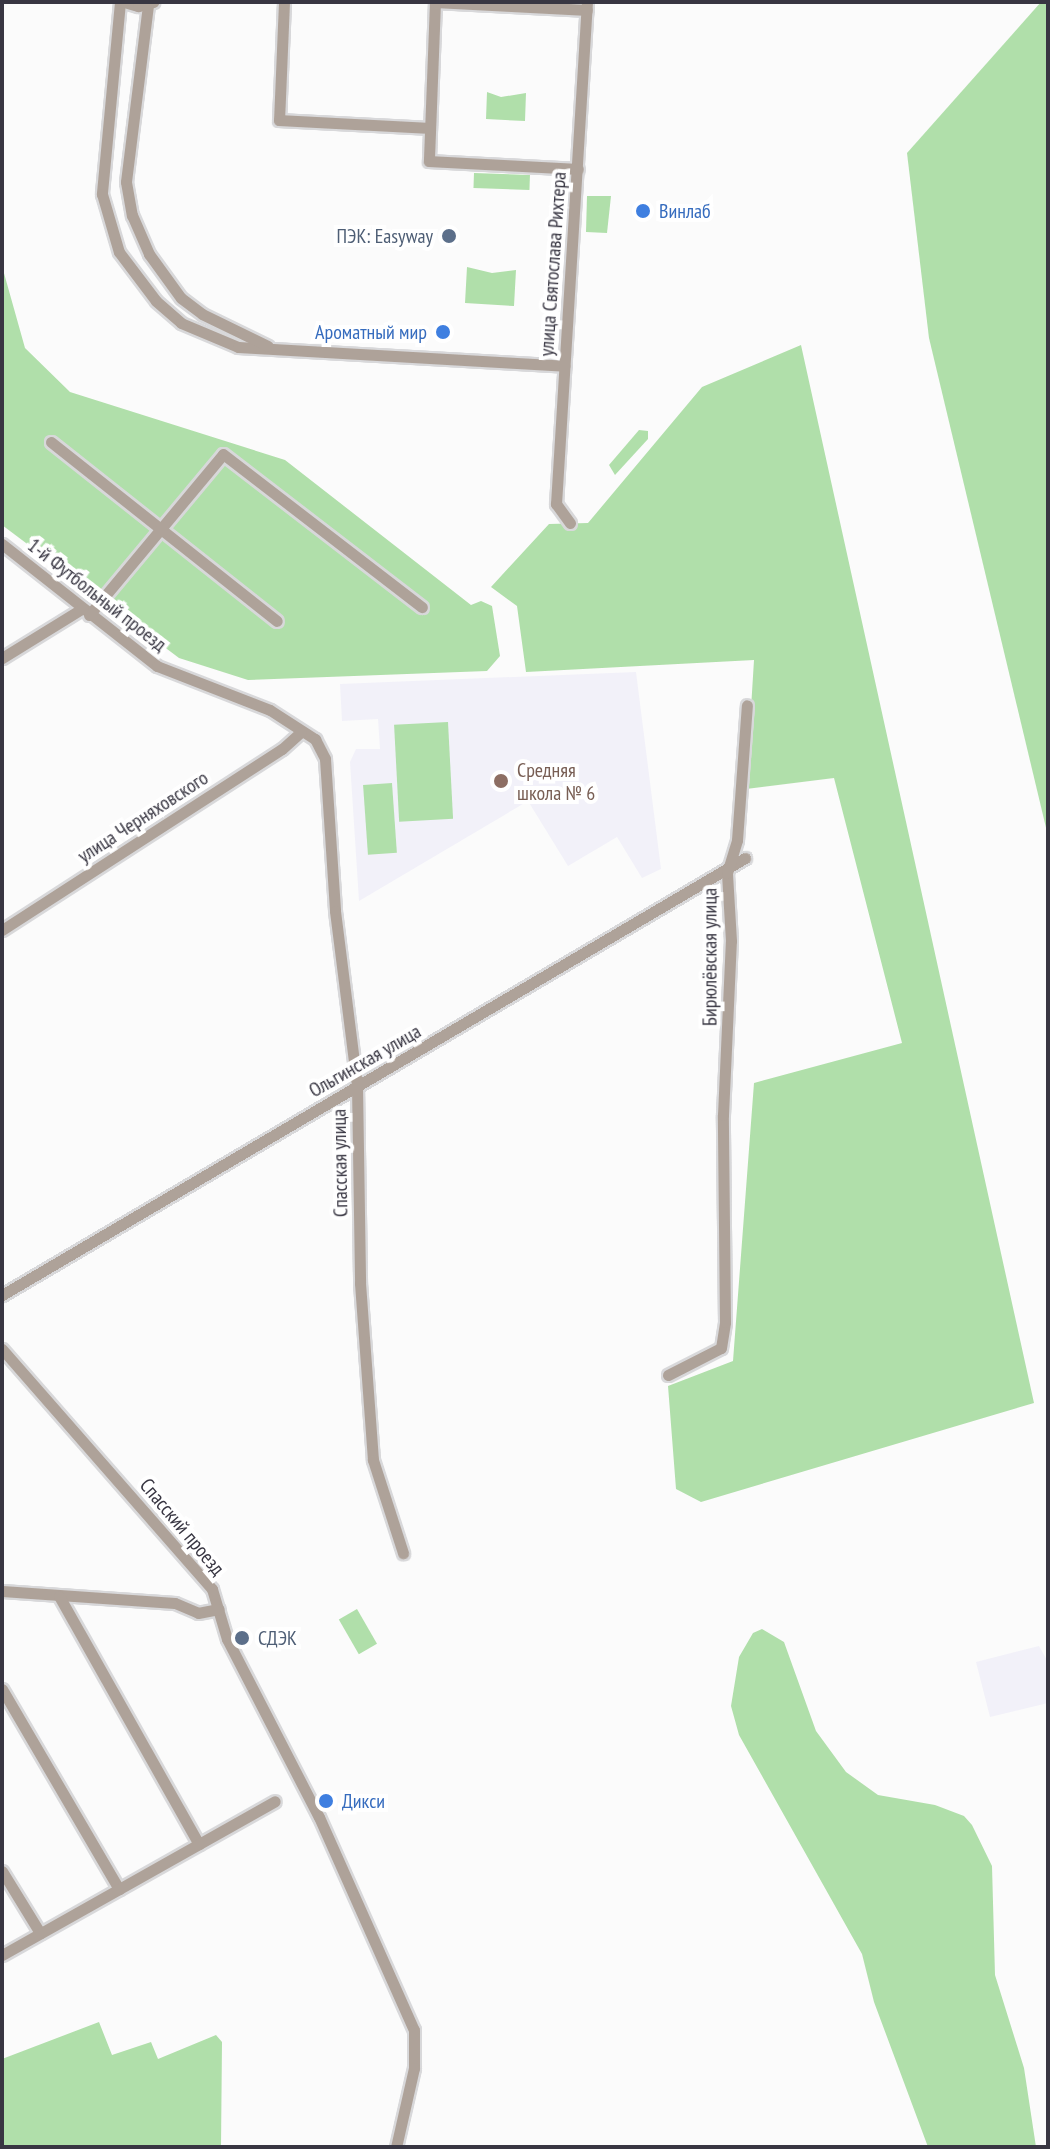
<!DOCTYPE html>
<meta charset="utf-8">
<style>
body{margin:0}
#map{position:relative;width:1050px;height:2149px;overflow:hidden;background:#fbfbfb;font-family:"PT Sans Narrow",sans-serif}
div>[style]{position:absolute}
.built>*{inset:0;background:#f2f1f9}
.green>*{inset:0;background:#b0dfaa;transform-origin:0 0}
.roads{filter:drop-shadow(2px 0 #d8d8da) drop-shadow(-2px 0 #d8d8da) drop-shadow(0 2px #d8d8da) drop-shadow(0 -2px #d8d8da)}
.minor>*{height:11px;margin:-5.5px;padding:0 5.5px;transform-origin:5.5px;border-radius:5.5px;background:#aea299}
.dots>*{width:22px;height:22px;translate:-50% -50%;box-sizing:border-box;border:4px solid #fff;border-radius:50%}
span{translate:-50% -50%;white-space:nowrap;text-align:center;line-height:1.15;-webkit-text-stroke:8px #fff;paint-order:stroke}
.shop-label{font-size:20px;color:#366cbe}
.left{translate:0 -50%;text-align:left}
.right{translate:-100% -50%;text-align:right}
.service-label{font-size:20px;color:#4e5e75}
.street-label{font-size:20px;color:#383642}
.education-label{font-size:20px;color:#785e54}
.frame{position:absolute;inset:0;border:4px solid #383642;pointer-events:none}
</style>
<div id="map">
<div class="built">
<div style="clip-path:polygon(636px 672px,661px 869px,642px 878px,617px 837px,568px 866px,528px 801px,359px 901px,350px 762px,356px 749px,380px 749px,378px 719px,342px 721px,340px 684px)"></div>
<div style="clip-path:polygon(1039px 1646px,1048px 1662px,1048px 1703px,990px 1717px,976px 1662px)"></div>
</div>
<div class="green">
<div style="clip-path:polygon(1041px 2px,1048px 2px,1048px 836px,929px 338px,907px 153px)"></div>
<div style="clip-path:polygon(487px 92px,501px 97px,526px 93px,525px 121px,486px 119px)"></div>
<div style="left:474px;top:173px;width:56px;height:15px;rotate:2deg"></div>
<div style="clip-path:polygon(587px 196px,611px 196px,607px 233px,586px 232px)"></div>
<div style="clip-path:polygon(2px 266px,25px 348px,70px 392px,285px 460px,471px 605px,481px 601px,492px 606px,500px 656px,487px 671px,248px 680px,179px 658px,2px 525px)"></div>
<div style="clip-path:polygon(467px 267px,492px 273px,516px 270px,514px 306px,465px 303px)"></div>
<div style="clip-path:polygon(801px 345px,1034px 1403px,701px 1502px,676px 1489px,668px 1386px,733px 1361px,754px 1083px,902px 1043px,834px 778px,746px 789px,754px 660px,526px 672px,517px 606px,491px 587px,549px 524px,588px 523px,702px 387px)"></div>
<div style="clip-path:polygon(639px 430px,648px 431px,648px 439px,615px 475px,609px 465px)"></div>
<div style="left:448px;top:722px;width:97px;height:54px;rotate:87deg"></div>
<div style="left:392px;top:783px;width:70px;height:29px;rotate:86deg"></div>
<div style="left:357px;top:1609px;width:40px;height:21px;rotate:60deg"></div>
<div style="clip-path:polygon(762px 1629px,784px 1642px,816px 1731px,846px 1772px,878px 1795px,935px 1805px,964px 1816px,972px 1825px,992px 1866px,995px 1975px,1024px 2068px,1036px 2147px,928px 2147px,874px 2002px,862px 1954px,739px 1735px,731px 1706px,739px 1657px,753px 1633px)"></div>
<div style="clip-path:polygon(99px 2022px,112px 2055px,151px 2042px,158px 2059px,216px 2035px,222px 2042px,221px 2147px,2px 2147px,2px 2059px)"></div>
</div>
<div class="roads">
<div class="minor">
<div style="left:120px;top:2px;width:193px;rotate:95.4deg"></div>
<div style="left:102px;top:194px;width:60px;rotate:73.7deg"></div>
<div style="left:119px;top:252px;width:61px;rotate:52.9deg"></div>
<div style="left:156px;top:301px;width:33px;rotate:41deg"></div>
<div style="left:181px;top:323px;width:62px;rotate:22.8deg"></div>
<div style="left:238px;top:347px;width:327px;rotate:3.3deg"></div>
<div style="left:124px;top:2px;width:15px;rotate:16deg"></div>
<div style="left:138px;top:6px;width:16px;rotate:-15deg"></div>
<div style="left:284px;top:2px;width:118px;rotate:92.4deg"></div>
<div style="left:279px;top:120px;width:151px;rotate:3deg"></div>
<div style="left:435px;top:2px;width:159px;rotate:92.2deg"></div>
<div style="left:429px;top:161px;width:149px;rotate:3.1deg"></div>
<div style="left:435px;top:2px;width:152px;rotate:3deg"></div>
<div style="left:148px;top:5px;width:178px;rotate:97.1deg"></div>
<div style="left:126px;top:182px;width:34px;rotate:80deg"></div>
<div style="left:132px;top:215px;width:43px;rotate:66.4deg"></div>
<div style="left:149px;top:254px;width:54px;rotate:54deg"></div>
<div style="left:181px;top:298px;width:26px;rotate:37deg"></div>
<div style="left:202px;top:314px;width:73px;rotate:25.9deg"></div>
<div style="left:51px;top:442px;width:288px;rotate:38.4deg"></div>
<div style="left:570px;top:523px;width:24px;rotate:-126deg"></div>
<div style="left:556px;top:504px;width:503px;rotate:-86.47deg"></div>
<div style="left:2px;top:544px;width:197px;rotate:38.2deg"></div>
<div style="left:157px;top:666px;width:121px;rotate:21.3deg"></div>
<div style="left:270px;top:710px;width:54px;rotate:32.8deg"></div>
<div style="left:315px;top:739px;width:22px;rotate:63deg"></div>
<div style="left:325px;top:759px;width:152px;rotate:86.2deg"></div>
<div style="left:335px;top:911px;width:176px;rotate:82.8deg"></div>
<div style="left:357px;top:1086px;width:197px;rotate:89.1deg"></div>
<div style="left:360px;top:1283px;width:177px;rotate:85.8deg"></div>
<div style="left:373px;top:1460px;width:98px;rotate:72.1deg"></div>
<div style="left:89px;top:615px;width:209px;rotate:-50.2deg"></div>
<div style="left:223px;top:454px;width:251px;rotate:37.6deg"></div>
<div style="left:2px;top:658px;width:95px;rotate:-31.7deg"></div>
<div style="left:2px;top:930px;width:333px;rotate:-32.9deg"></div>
<div style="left:282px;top:749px;width:25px;rotate:-42deg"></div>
<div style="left:2px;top:1295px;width:862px;rotate:-30.46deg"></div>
<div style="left:2px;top:1349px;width:319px;rotate:48.8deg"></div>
<div style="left:212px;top:1589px;width:52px;rotate:73.3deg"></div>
<div style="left:227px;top:1639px;width:200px;rotate:62.7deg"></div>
<div style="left:319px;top:1817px;width:233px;rotate:66deg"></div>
<div style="left:414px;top:2030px;width:38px;rotate:90deg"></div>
<div style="left:414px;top:2068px;width:81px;rotate:102.8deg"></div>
<div style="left:668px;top:1375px;width:59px;rotate:-27deg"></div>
<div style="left:721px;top:1348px;width:26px;rotate:-81deg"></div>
<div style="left:725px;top:1322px;width:207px;rotate:-90.6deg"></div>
<div style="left:723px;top:1115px;width:174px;rotate:-87.4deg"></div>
<div style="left:731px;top:941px;width:68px;rotate:-93.4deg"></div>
<div style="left:727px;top:873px;width:34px;rotate:-73deg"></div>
<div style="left:737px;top:840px;width:135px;rotate:-85.8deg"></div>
<div style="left:2px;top:1591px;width:173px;rotate:4deg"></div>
<div style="left:175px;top:1603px;width:25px;rotate:23deg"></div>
<div style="left:198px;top:1613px;width:21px;rotate:-11deg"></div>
<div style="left:59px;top:1596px;width:285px;rotate:60.6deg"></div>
<div style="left:2px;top:1689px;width:232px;rotate:59.7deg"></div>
<div style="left:2px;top:1871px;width:73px;rotate:58.5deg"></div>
<div style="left:2px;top:1955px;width:313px;rotate:-29.4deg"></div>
</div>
</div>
<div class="dots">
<div style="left:643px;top:211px;background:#3f7fe0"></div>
<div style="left:449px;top:236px;background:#5c6f8a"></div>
<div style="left:443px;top:332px;background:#3f7fe0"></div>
<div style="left:501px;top:781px;background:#8d6e63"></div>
<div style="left:242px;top:1638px;background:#5c6f8a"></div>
<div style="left:326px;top:1801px;background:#3f7fe0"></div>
</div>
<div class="shop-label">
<span class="left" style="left:659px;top:211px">Винлаб</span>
<span class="right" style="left:427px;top:332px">Ароматный мир</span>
<span class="left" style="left:342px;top:1801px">Дикси</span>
</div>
<div class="service-label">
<span class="right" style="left:433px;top:236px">ПЭК: Easyway</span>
<span class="left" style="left:258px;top:1638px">СДЭК</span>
</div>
<div class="street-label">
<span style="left:553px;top:264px;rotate:-86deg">улица Святослава Рихтера</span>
<span style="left:97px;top:595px;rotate:38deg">1-й Футбольный проезд</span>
<span style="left:143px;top:817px;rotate:-33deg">улица Черняховского</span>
<span style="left:710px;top:957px;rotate:-90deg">Бирюлёвская улица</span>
<span style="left:365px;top:1061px;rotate:-30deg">Ольгинская улица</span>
<span style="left:340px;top:1163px;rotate:-91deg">Спасская улица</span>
<span style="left:182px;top:1527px;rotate:50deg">Спасский проезд</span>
</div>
<div class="education-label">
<span class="left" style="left:517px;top:782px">Средняя<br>школа № 6</span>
</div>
<div class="frame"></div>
</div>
